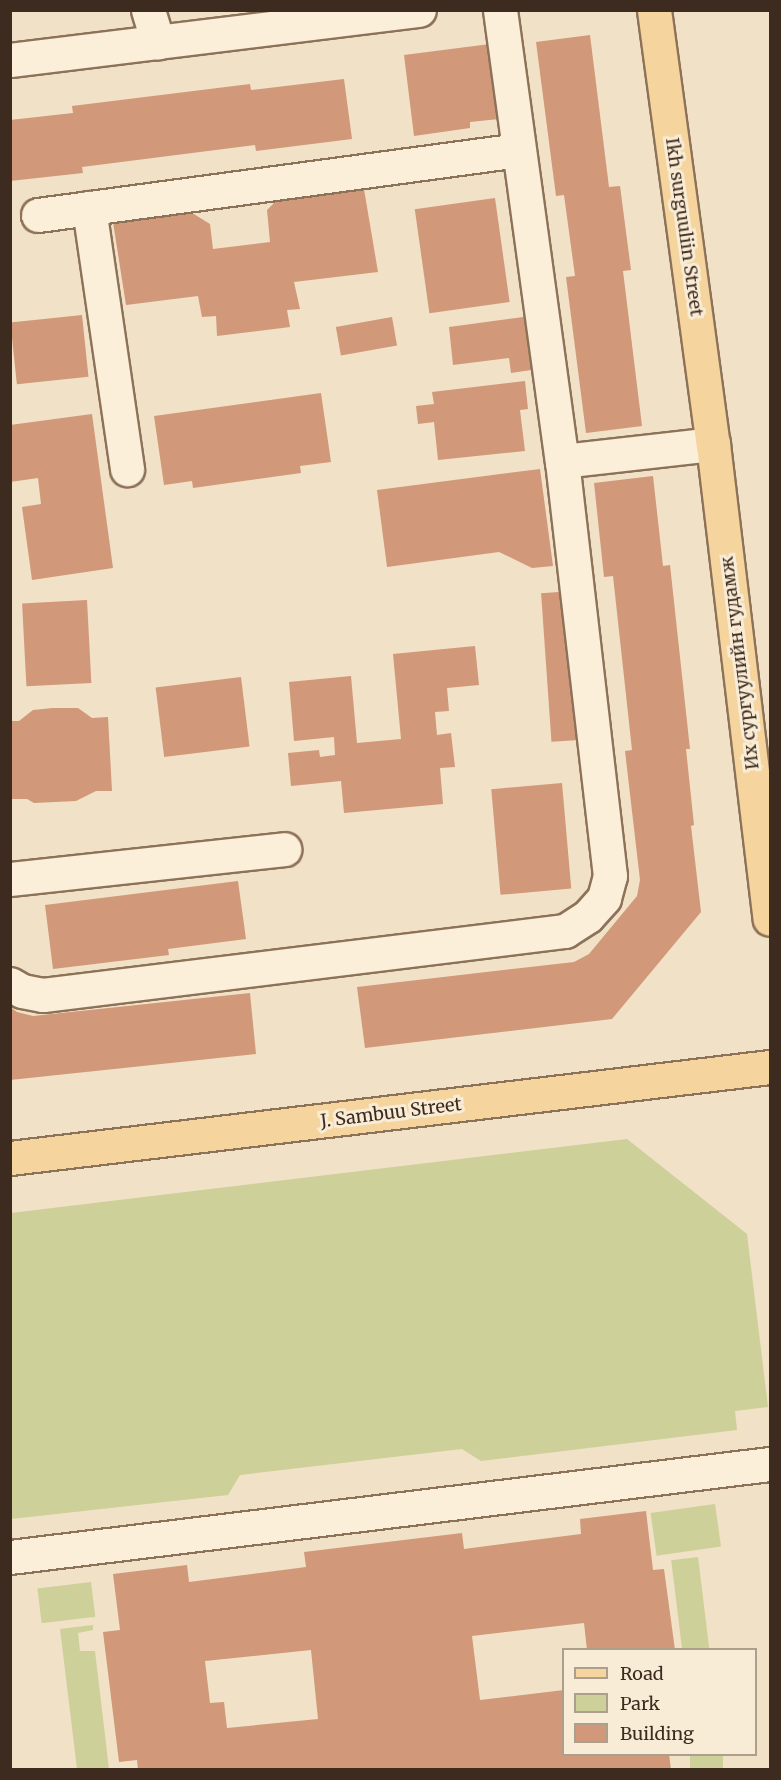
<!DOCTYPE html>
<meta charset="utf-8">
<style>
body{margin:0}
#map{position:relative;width:781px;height:1780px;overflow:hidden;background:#f1e1c6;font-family:Merriweather,serif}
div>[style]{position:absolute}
.green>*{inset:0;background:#cdd099;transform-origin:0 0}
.building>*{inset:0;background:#d1987a;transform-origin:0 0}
.roads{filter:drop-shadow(2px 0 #8d725a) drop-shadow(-2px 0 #8d725a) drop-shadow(0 2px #8d725a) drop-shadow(0 -2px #8d725a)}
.minor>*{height:33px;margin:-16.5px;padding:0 16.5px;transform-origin:16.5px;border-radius:16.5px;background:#fbefda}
.major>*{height:33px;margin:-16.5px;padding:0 16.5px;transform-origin:16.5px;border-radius:16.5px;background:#f5d49d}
span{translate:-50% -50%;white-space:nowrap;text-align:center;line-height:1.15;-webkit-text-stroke:6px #f8ecd6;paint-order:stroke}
.street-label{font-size:18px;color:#3d2b1f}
.frame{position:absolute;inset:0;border:12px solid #3d2b1f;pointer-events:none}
.legend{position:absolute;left:562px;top:1648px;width:195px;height:108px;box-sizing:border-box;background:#f8ecd6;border:2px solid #ad9f8d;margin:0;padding:8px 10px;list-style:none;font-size:18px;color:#3d2b1f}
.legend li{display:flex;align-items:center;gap:12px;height:30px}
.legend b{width:30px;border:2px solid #ad9f8d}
</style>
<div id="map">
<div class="green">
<div style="clip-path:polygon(627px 1139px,747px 1234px,768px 1407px,735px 1411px,737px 1430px,481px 1461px,462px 1449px,240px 1475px,228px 1495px,11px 1519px,11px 1213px)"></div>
<div style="left:715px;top:1504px;width:43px;height:65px;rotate:82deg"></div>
<div style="left:698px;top:1557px;width:93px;height:27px;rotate:83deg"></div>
<div style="left:91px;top:1582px;width:35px;height:54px;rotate:83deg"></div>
<div style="clip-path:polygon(93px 1625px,93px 1630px,78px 1633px,80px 1651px,95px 1651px,109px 1769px,77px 1769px,60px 1629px)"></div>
<div style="left:690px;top:1755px;width:33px;height:14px"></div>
</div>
<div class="building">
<div style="clip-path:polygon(590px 35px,609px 187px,620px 186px,631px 270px,623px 271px,642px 426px,586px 433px,566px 277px,575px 276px,564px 195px,556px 196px,536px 42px)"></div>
<div style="clip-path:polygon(490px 44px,499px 119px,470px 122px,470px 128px,414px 136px,404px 55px)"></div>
<div style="clip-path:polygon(344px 79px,352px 139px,256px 151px,255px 145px,82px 167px,83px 173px,10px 181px,10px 120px,73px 113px,72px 106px,250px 84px,251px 90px)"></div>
<div style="clip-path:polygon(364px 189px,378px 272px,294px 282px,300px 309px,287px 310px,290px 327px,217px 336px,216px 316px,202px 317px,198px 296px,126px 305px,113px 222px,189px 211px,210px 224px,213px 249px,270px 242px,267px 210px,279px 198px)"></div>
<div style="left:495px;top:198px;width:105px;height:81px;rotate:82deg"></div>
<div style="left:82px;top:315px;width:62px;height:72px;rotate:84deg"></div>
<div style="clip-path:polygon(531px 316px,538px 369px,511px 373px,509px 358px,453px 365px,449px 327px)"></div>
<div style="left:392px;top:317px;width:29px;height:57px;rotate:80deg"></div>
<div style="clip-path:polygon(525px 381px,528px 409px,520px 410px,525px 451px,438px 460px,434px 422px,418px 424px,416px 406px,434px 404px,432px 392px)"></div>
<div style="clip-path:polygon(321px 393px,331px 462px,300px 466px,301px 473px,193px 488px,192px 481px,164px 485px,154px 416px)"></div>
<div style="clip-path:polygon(92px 414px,113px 568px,32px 580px,22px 507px,41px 504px,38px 478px,10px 482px,10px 425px)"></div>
<div style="clip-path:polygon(540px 469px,553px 566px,532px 568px,499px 552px,387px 567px,377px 490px)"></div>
<div style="clip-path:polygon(653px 476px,663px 566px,670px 565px,690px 749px,686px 749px,694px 825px,691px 826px,701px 912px,612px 1019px,365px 1048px,357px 987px,574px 962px,589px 954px,637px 896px,640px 880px,625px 751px,632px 750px,613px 576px,604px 577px,594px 483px)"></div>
<div style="left:573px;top:591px;width:149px;height:32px;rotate:86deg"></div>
<div style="left:87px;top:600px;width:83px;height:65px;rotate:87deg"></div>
<div style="clip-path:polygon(475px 646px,479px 685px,447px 688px,449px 711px,435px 712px,437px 735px,451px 733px,455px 767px,440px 768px,443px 804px,344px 813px,341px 781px,291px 786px,288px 753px,319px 750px,320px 757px,335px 755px,334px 737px,294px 741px,289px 682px,351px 676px,357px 743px,401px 739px,393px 654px)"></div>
<div style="left:241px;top:677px;width:70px;height:86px;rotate:83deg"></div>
<div style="clip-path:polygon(53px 708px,78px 708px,92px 718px,108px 717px,112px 791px,96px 791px,76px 801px,34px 803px,27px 799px,12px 799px,10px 721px,19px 721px,33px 710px)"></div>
<div style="left:562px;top:783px;width:106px;height:71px;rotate:85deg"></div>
<div style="clip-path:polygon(238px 881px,246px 939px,168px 949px,169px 955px,53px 969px,45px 905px)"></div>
<div style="clip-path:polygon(250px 993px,256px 1054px,10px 1080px,10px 1007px,17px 1012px,33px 1016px)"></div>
<div style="clip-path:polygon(evenodd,646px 1511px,653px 1570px,664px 1569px,675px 1650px,587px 1650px,584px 1623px,472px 1636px,480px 1700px,564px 1690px,564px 1754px,669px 1754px,671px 1770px,138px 1770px,137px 1760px,119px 1762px,103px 1632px,120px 1630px,113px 1574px,187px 1565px,189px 1582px,306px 1567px,304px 1552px,462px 1533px,464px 1549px,581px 1534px,580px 1519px,646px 1511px,311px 1650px,318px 1719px,227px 1728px,224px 1702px,210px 1703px,205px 1661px,311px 1650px)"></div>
</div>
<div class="roads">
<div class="minor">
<div style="left:148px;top:10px;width:34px;rotate:73deg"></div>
<div style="left:500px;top:10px;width:455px;rotate:82.2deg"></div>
<div style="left:10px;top:60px;width:412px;rotate:-7deg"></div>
<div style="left:89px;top:208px;width:264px;rotate:81.7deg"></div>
<div style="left:38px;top:215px;width:484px;rotate:-7.7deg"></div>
<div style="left:10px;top:879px;width:276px;rotate:-6.2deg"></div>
<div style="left:10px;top:984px;width:14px;rotate:30deg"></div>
<div style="left:22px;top:991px;width:21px;rotate:11deg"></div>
<div style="left:43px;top:995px;width:526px;rotate:-6.99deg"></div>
<div style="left:565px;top:931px;width:27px;rotate:-33deg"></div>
<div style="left:588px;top:916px;width:24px;rotate:-48deg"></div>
<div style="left:604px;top:898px;width:23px;rotate:-75deg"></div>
<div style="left:610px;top:876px;width:418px;rotate:-96.6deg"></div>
<div style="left:562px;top:461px;width:152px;rotate:-6.4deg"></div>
<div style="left:10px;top:1557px;width:766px;rotate:-6.98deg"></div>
</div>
<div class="major">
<div style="left:654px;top:10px;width:438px;rotate:82.3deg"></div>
<div style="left:713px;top:444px;width:478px;rotate:83.2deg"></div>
<div style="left:10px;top:1158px;width:765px;rotate:-6.83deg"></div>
</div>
</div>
<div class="street-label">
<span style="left:684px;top:227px;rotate:82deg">Ikh surguuliin Street</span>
<span style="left:740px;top:663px;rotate:-97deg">Их сургуулийн гудамж</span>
<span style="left:391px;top:1113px;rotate:-7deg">J. Sambuu Street</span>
</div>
<div class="frame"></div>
<ul class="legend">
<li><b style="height:8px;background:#f5d49d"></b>Road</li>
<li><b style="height:16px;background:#cdd099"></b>Park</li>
<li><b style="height:16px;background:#d1987a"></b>Building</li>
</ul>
</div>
